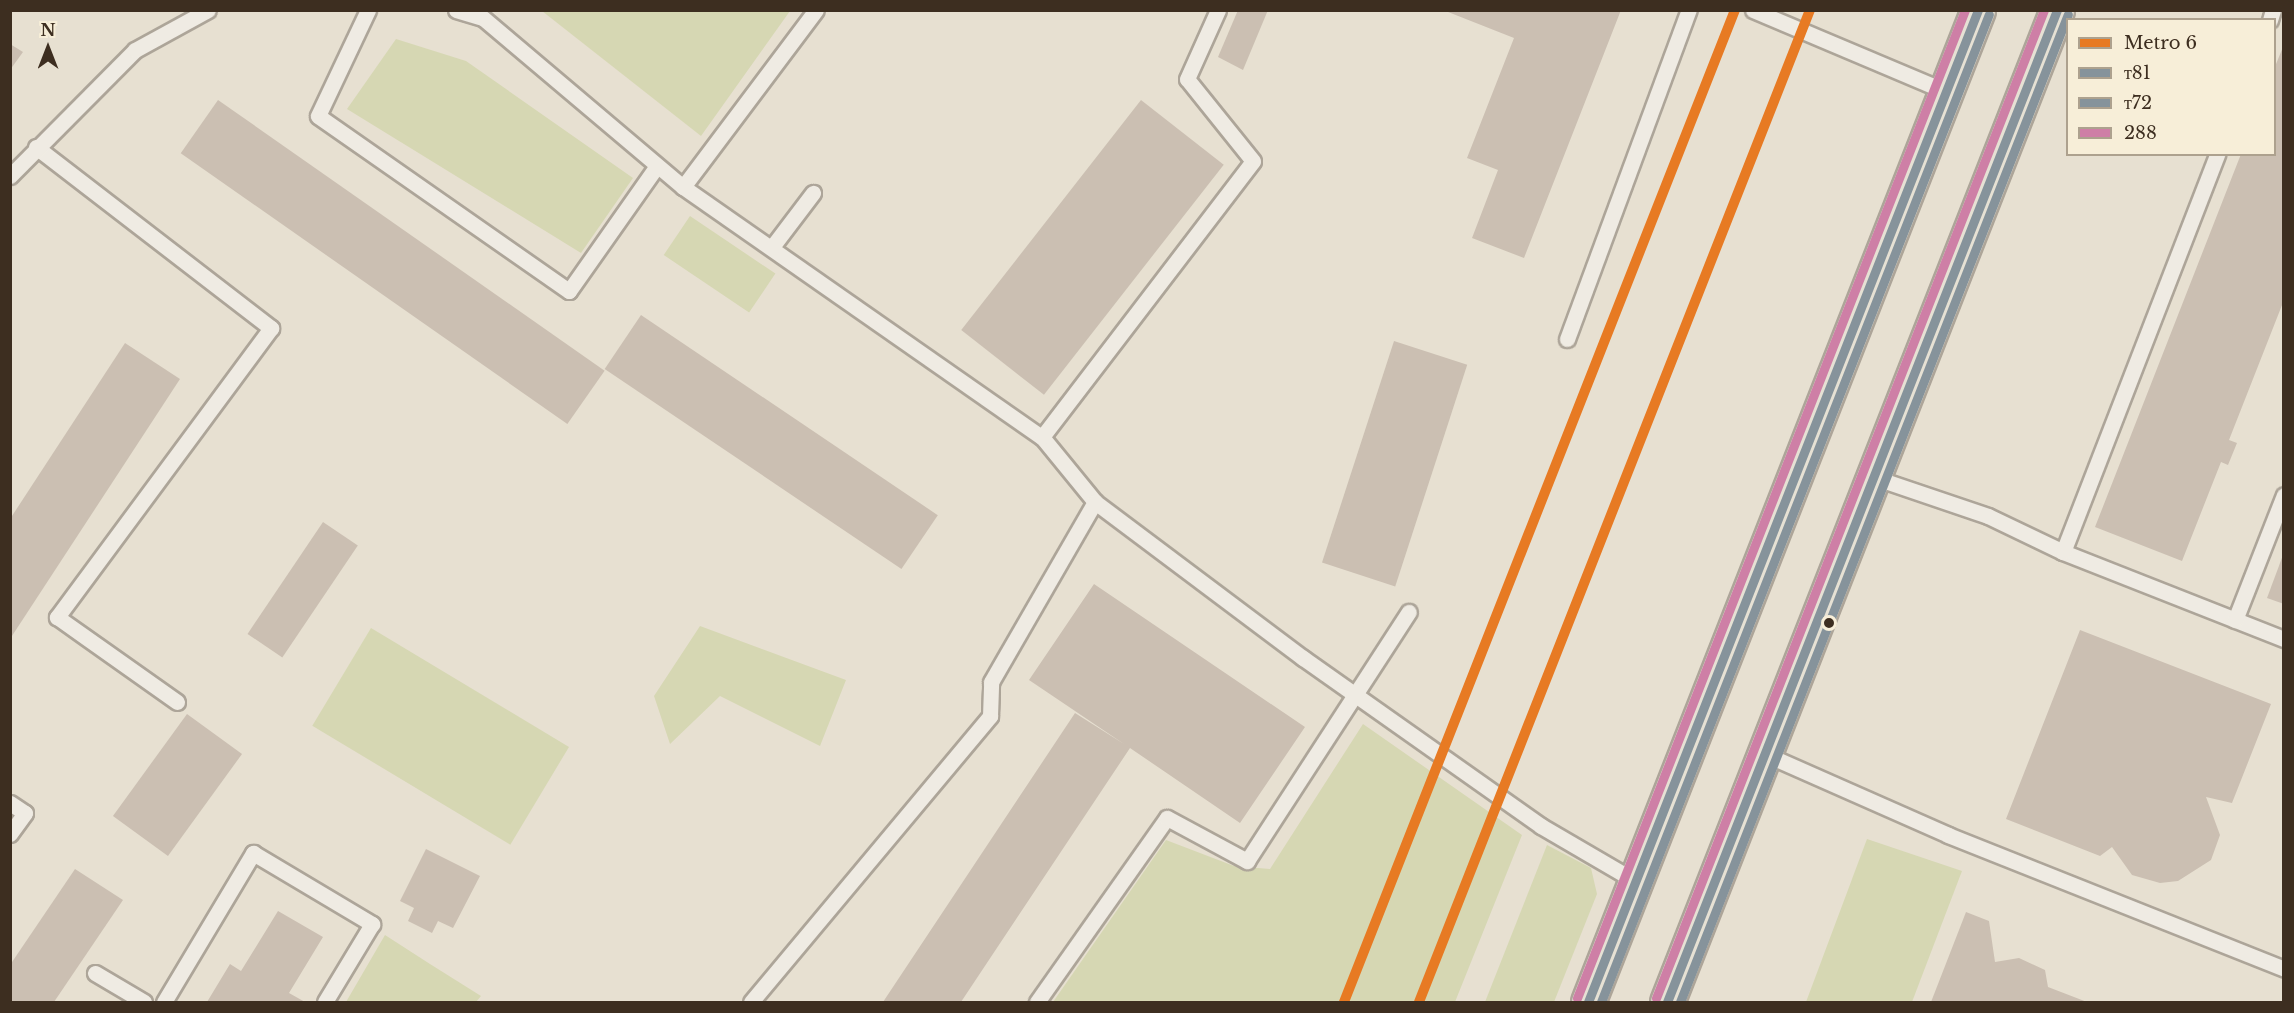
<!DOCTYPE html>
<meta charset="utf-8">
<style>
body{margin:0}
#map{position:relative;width:2294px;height:1013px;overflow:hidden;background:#e7e0d1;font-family:"Libre Baskerville",serif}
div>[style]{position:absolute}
.green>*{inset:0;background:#d6d7b3;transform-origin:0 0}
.building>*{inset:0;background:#cbbfb2;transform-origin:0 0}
.roads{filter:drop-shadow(2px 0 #ada599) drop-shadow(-2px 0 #ada599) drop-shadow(0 2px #ada599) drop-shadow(0 -2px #ada599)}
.service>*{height:15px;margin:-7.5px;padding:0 7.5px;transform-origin:7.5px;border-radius:7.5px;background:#efebe3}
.primary>*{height:33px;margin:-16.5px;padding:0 16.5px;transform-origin:16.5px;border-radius:16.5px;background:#e6e1d4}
.bus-1>*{height:9px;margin:-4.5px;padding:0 4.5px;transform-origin:4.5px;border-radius:4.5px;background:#86939b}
.bus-2>*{height:9px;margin:-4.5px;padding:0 4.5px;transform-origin:4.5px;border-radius:4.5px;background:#86939b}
.bus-3>*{height:9px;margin:-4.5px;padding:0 4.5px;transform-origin:4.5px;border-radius:4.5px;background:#ce7fa6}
.metro-1>*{height:10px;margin:-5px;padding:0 5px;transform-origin:5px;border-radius:5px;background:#e77a23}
.dots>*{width:16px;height:16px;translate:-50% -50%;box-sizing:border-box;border:3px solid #f7eed8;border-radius:50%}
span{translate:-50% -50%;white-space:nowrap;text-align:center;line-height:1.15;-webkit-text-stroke:5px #f7eed8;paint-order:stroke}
.frame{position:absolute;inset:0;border:12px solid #3d2e20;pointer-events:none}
.legend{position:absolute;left:2066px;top:18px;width:210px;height:138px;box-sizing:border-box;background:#f7eed8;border:2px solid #ada18e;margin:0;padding:8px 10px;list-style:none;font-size:18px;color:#3d2e20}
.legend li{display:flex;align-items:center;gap:12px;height:30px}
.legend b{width:30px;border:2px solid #ada18e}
.north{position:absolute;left:18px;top:18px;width:60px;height:60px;-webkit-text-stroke:4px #f7eed8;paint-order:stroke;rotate:0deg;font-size:16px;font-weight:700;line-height:24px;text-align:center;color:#3d2e20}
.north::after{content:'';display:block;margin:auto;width:21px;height:27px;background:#3d2e20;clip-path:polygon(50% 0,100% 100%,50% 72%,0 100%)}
</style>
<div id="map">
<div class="green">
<div style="clip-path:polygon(542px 11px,542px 10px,790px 11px,701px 136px)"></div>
<div style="clip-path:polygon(396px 39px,466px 61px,633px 178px,581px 253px,347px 109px)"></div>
<div style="left:690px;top:216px;width:103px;height:47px;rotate:34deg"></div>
<div style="clip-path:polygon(700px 626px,846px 680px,820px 746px,720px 696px,670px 744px,654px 696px)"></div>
<div style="left:371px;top:628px;width:231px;height:114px;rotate:31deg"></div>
<div style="clip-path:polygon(1363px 724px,1522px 835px,1455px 1002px,1053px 1002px,1166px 840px,1234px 866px,1270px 869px)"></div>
<div style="clip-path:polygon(1867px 839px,1962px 871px,1912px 1002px,1806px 1002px)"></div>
<div style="clip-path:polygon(1547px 845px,1591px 868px,1597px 894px,1554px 1002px,1485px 1002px)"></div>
<div style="clip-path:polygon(385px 935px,430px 964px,481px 996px,476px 1002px,346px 1002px)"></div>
</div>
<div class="building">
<div style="clip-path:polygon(1238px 10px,1268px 10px,1243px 70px,1218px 57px)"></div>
<div style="clip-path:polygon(1443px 10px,1621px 10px,1524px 258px,1472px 238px,1498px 170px,1467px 158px,1514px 38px)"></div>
<div style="clip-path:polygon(10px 44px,23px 52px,10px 70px)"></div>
<div style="clip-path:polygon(2283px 47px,2284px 300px,2229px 440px,2237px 443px,2228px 465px,2221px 462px,2182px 561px,2095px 527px,2241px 154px,2274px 154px,2274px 69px)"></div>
<div style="left:218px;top:100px;width:472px;height:65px;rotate:35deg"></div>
<div style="left:1141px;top:100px;width:105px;height:292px;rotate:38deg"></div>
<div style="left:641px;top:315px;width:358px;height:65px;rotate:34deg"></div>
<div style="left:1394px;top:341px;width:77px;height:233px;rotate:18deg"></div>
<div style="clip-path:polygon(125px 343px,180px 379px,10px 639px,10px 519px)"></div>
<div style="left:323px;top:522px;width:42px;height:135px;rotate:34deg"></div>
<div style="clip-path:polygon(2283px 555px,2284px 555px,2284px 604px,2267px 598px)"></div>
<div style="clip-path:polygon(1094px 584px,1305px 727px,1240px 823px,1130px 748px,961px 1002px,883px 1002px,1075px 713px,1124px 744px,1029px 680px)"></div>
<div style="clip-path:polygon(2080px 630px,2271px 704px,2232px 803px,2206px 797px,2220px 835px,2211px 860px,2178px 881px,2160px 883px,2132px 875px,2112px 847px,2100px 856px,2006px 819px)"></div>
<div style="left:187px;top:714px;width:68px;height:126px;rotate:36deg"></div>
<div style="clip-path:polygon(426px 849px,480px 876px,453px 928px,438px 921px,432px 933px,408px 921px,414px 908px,400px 901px)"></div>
<div style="clip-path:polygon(75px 869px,123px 900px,54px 1002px,10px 1002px,10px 965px)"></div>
<div style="clip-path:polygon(278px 911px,323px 937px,289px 993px,305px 1002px,207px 1002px,230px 964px,241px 971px)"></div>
<div style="clip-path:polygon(1966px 912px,1989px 921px,1995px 962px,2019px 958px,2045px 970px,2048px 987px,2087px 1002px,1931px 1002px)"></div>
</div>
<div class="roads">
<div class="service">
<div style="left:368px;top:10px;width:117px;rotate:115.3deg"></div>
<div style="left:318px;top:116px;width:306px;rotate:34.9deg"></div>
<div style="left:569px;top:291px;width:153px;rotate:-54.9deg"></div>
<div style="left:456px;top:10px;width:28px;rotate:17deg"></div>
<div style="left:483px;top:18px;width:262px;rotate:40.2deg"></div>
<div style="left:683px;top:187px;width:437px;rotate:34.9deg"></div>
<div style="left:1042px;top:437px;width:84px;rotate:50.8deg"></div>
<div style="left:1095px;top:502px;width:260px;rotate:36.9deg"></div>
<div style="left:1303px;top:658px;width:291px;rotate:35.2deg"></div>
<div style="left:1541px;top:826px;width:109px;rotate:30.3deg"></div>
<div style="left:1753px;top:10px;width:211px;rotate:22.9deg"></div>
<div style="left:2270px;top:20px;width:10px;rotate:-73deg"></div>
<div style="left:36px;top:147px;width:297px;rotate:37.6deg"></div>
<div style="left:271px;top:328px;width:360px;rotate:126.5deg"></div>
<div style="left:57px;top:617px;width:147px;rotate:35.3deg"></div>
<div style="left:10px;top:176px;width:177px;rotate:-45.2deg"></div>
<div style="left:135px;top:50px;width:83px;rotate:-28.7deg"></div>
<div style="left:683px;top:187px;width:221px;rotate:-53.1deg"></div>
<div style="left:772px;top:247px;width:68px;rotate:-52.8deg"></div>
<div style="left:1567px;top:339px;width:351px;rotate:-69.7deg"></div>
<div style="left:1042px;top:437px;width:347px;rotate:-52.6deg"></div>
<div style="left:1253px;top:161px;width:105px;rotate:-128.8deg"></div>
<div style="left:1187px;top:79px;width:76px;rotate:-65.8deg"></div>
<div style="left:1876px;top:478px;width:118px;rotate:18.7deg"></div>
<div style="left:1988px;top:516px;width:83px;rotate:25.6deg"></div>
<div style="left:2063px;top:552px;width:238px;rotate:21.5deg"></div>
<div style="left:2063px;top:552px;width:427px;rotate:-68.8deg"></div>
<div style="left:2235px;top:620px;width:134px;rotate:-68.6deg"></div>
<div style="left:1767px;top:755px;width:198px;rotate:23.8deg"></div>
<div style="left:1948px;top:835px;width:362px;rotate:21.7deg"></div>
<div style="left:10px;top:803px;width:18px;rotate:34deg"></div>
<div style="left:25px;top:813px;width:26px;rotate:126deg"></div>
<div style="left:95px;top:973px;width:57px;rotate:30.6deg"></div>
<div style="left:164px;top:1002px;width:174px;rotate:-59.1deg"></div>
<div style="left:253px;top:853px;width:139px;rotate:30.8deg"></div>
<div style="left:372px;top:924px;width:91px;rotate:121.1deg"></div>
<div style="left:751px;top:1002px;width:373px;rotate:-50.1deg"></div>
<div style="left:990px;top:716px;width:34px;rotate:-88deg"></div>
<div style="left:991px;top:682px;width:208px;rotate:-60deg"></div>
<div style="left:1037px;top:1002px;width:225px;rotate:-54.8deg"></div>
<div style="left:1167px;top:818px;width:91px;rotate:28.3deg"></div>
<div style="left:1247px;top:861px;width:297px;rotate:-57deg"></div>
</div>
<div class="primary">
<div style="left:1588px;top:1002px;width:1066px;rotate:-68.54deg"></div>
<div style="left:1667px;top:1002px;width:1066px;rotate:-68.54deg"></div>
</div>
</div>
<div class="bus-1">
<div style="left:1588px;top:1002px;width:1066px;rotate:-68.54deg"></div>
<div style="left:1667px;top:1002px;width:1066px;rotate:-68.54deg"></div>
</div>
<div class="bus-2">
<div style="left:1601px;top:1002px;width:1061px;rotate:-68.56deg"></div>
<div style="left:1680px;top:1002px;width:1061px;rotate:-68.56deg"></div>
</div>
<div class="bus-3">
<div style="left:1577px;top:998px;width:1061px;rotate:-68.56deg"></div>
<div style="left:1656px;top:998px;width:1061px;rotate:-68.56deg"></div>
</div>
<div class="metro-1">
<div style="left:1344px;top:1002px;width:1066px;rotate:-68.49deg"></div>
<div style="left:1419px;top:1002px;width:1066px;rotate:-68.49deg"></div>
</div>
<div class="dots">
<div style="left:1829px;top:623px;background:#3d2e20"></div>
</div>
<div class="frame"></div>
<ul class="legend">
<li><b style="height:8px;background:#e77a23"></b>Metro 6</li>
<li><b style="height:8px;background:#86939b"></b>т81</li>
<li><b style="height:8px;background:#86939b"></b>т72</li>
<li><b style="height:8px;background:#ce7fa6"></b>288</li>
</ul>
<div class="north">N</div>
</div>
